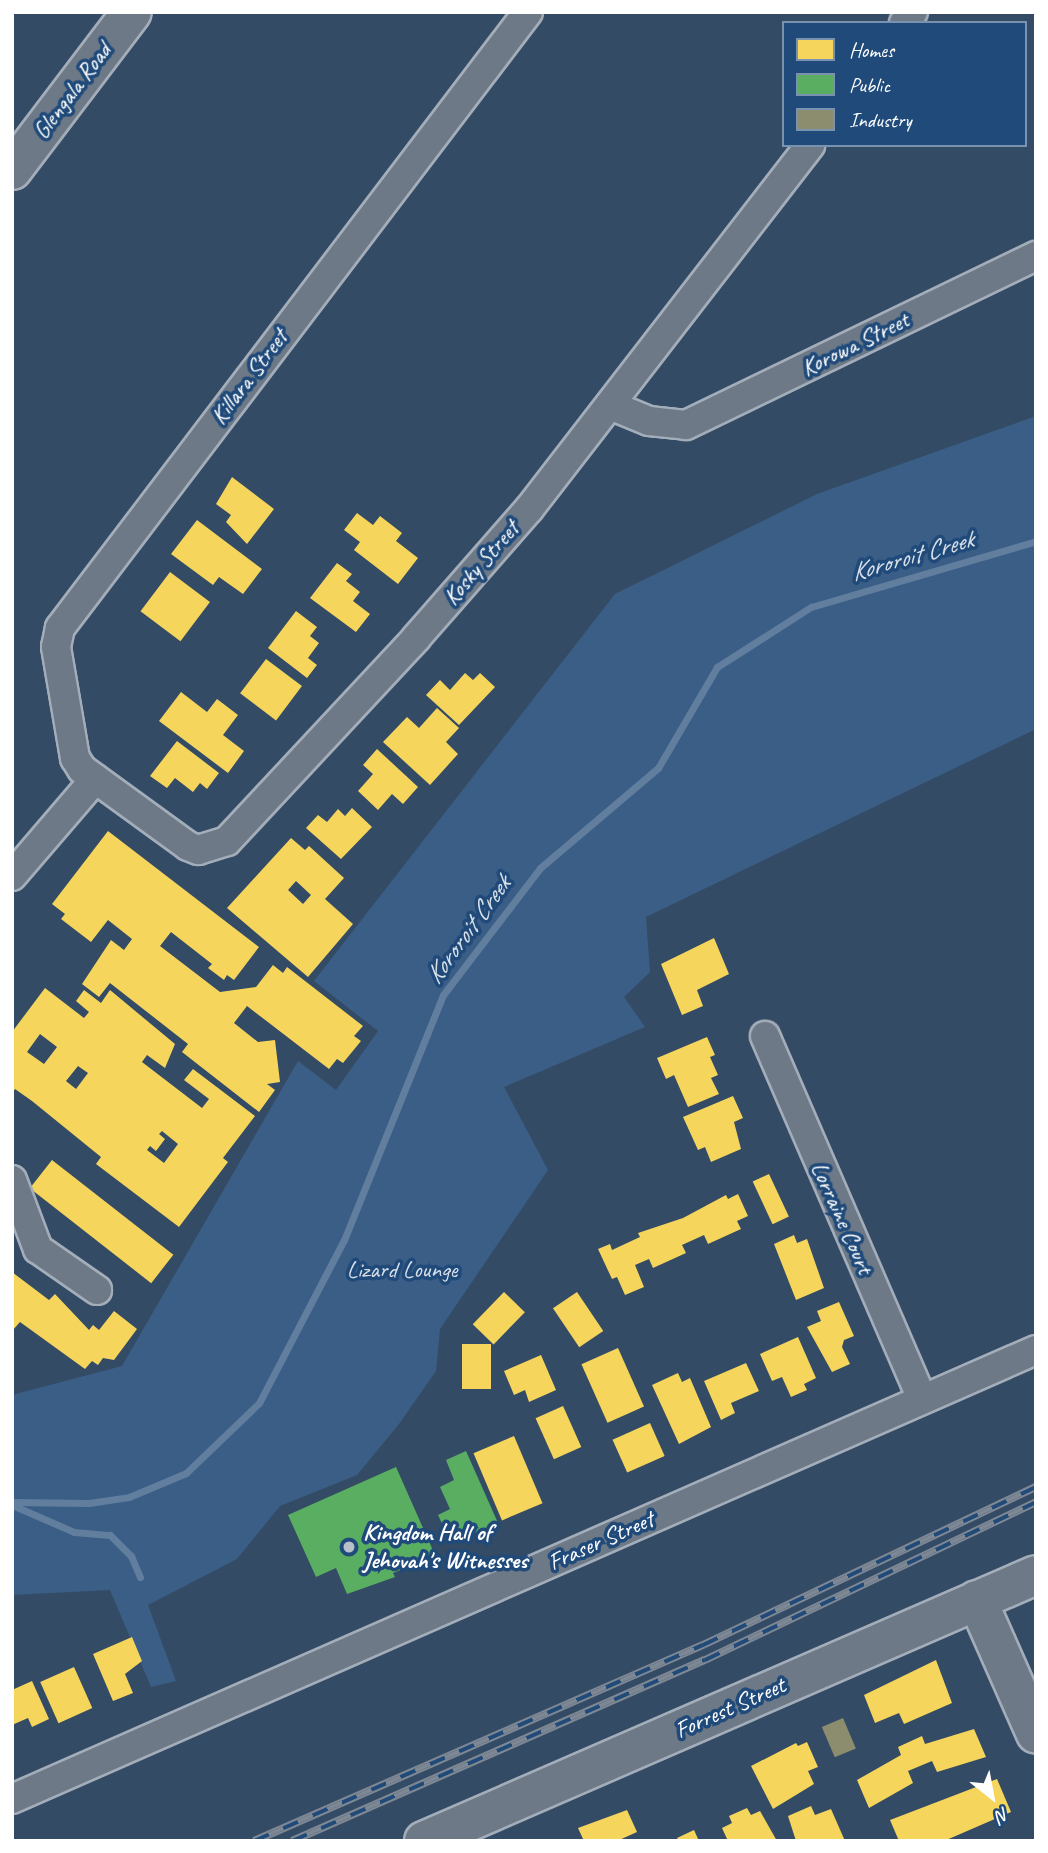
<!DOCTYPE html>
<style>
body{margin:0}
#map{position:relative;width:1048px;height:1853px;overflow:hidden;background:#344b65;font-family:Caveat,sans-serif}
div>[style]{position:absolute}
.green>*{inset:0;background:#3b5e86}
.homes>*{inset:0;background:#f6d55c;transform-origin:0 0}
.public>*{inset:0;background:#5aae61}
.industry>*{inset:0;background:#8c8c6e;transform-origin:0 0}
.stream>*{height:7px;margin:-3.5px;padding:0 3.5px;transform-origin:3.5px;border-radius:3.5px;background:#617e9e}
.roads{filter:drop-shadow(2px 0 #a4aeba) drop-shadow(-2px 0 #a4aeba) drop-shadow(0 2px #a4aeba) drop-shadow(0 -2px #a4aeba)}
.street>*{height:28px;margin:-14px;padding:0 14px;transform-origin:14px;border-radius:14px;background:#6d7986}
.secondary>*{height:38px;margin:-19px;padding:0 19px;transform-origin:19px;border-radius:19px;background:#6d7986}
.rail>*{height:8px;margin-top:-4px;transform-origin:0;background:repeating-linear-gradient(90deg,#1f4a7a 0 16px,#7e8895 0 32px);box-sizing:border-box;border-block:2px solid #7e8895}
.dots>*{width:19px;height:19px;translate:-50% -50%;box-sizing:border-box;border:4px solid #1f4a7a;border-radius:50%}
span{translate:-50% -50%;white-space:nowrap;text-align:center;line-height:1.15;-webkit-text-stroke:7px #1f4a7a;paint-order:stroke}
.street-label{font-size:24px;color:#fff}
.park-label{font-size:24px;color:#d8dfe8}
.poi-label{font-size:24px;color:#fff;font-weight:700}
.left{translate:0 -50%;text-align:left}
.water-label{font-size:26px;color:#d8e0e8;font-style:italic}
.frame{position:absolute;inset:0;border:14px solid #fff;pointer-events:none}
.legend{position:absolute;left:782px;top:21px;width:245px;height:126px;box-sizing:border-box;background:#1f4a7a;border:2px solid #7992af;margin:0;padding:9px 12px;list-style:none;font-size:21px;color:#fff}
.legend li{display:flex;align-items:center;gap:14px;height:35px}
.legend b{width:35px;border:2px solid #7992af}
.north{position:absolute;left:957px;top:1762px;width:70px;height:70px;-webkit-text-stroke:5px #1f4a7a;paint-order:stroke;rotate:149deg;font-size:19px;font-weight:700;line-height:28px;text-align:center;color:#fff}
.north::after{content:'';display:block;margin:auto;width:24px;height:32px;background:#fff;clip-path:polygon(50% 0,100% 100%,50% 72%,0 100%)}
</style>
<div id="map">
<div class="green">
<div style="clip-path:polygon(1036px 416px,1036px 729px,646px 917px,650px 972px,624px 997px,645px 1027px,504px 1087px,548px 1170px,440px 1329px,436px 1371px,399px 1424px,357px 1475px,280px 1506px,237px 1559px,148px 1605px,176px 1681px,151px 1687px,110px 1590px,12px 1595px,12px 1395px,122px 1366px,298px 1061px,336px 1090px,378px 1031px,314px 981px,615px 594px,817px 494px)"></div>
</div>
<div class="homes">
<div style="clip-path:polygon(232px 477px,274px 509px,247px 544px,226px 522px,231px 515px,216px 504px)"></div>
<div style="clip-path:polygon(357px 513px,373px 525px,380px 516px,402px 533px,396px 541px,418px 558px,398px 584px,354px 550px,360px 542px,344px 530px)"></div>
<div style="clip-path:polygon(197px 520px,262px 569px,243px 594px,219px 577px,213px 585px,171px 554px)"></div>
<div style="clip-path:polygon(337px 563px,352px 574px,346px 581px,360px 592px,353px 601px,370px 614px,356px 632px,310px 598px)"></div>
<div style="left:170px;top:572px;width:50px;height:49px;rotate:37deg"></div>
<div style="clip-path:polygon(296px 611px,317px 627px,310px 636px,319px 643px,308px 658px,317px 665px,307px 678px,268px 648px)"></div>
<div style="left:266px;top:659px;width:45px;height:43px;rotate:37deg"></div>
<div style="clip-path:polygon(465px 673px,473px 680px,480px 673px,495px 687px,459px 725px,426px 695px,440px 680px,450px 690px)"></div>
<div style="clip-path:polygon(181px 692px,207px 712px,217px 699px,238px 715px,223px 735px,244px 751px,228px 773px,159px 721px)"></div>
<div style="clip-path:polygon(437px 708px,459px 728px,446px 742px,458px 754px,430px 785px,383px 742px,407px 717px,419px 728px)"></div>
<div style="clip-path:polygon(177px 741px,219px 773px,207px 789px,200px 783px,193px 792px,175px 778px,167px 788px,150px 776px)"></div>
<div style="clip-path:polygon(377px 749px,418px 787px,403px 804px,392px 794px,378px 810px,358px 791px,373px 774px,363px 765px)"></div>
<div style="clip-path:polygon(352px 808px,372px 827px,341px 859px,306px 828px,318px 815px,327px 822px,338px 809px,345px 816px)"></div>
<div style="clip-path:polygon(108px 831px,259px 947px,234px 980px,227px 975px,224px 980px,208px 968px,212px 964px,171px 932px,160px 946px,220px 992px,256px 987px,273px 965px,283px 973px,287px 967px,363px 1026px,354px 1036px,361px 1041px,343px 1063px,337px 1059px,329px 1069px,247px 1006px,234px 1023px,258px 1042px,275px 1040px,280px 1082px,267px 1084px,275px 1090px,259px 1112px,182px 1052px,188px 1044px,110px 983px,99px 997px,82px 984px,111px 940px,124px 950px,132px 939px,108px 920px,91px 942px,61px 919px,65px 914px,52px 904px)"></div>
<div style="clip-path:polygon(evenodd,291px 838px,305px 850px,309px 846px,344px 878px,325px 899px,353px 924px,308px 977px,227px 908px,291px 838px,296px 881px,311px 895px,303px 904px,288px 890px,296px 881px)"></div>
<div style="clip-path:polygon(714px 938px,729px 974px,697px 990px,703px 1006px,682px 1015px,661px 964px)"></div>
<div style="clip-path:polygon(evenodd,45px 988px,84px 1018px,89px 1012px,76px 1001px,84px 990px,101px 1003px,110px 990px,175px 1044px,165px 1068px,147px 1055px,142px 1062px,202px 1108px,209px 1099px,184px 1080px,193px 1069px,255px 1116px,223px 1158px,228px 1162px,179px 1227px,96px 1164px,101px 1157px,32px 1101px,15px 1089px,12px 1093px,12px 1032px,45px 988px,40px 1034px,57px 1047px,44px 1064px,27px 1052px,40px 1034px,45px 988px,78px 1066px,88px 1073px,76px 1089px,66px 1081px,78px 1066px,45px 988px,162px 1131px,178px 1144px,164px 1163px,147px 1150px,150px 1146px,156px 1151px,165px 1139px,159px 1134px,162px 1131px)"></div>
<div style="clip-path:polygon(707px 1037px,715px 1055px,710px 1057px,718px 1075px,711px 1078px,719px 1094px,688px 1107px,674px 1075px,666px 1079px,657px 1058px)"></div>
<div style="clip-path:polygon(733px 1096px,743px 1118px,734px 1122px,741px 1149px,711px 1162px,705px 1147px,698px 1150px,683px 1117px)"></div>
<div style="left:52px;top:1160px;width:154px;height:36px;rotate:38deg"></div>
<div style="left:769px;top:1174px;width:47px;height:18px;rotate:65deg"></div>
<div style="clip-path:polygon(738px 1194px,748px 1216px,737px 1221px,741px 1229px,708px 1244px,704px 1235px,682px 1245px,686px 1253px,653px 1268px,649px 1259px,635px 1265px,644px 1287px,625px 1295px,617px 1277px,612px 1279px,598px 1249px,610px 1244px,612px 1250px,640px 1237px,638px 1233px,683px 1218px,726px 1195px,728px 1199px)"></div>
<div style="clip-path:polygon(794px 1235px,797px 1243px,807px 1239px,824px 1288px,796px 1300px,774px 1244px)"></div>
<div style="clip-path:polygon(12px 1272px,49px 1300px,55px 1294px,89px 1330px,93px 1325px,99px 1330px,114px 1311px,137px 1329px,114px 1360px,103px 1358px,98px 1365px,92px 1361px,85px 1369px,20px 1322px,12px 1331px)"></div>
<div style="left:504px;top:1292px;width:29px;height:45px;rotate:44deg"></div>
<div style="left:577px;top:1292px;width:47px;height:29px;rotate:56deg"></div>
<div style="clip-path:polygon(839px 1302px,854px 1336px,844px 1340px,842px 1347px,850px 1364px,832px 1372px,807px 1327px,821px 1321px,817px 1311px)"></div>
<div style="clip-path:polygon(798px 1337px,816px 1378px,804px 1384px,807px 1390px,791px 1397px,782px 1377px,772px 1381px,760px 1354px)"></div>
<div style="left:462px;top:1344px;width:29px;height:45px"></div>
<div style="left:618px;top:1348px;width:64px;height:40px;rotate:66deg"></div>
<div style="clip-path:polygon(541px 1355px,556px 1390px,529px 1402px,525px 1390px,514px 1395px,504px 1371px)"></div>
<div style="clip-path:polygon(746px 1363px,759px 1391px,731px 1403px,735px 1413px,721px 1420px,704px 1381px)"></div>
<div style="clip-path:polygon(678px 1373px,682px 1382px,690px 1378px,711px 1427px,679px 1444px,652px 1385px)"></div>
<div style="left:563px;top:1406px;width:45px;height:30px;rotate:66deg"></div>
<div style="left:650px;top:1423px;width:36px;height:41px;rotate:66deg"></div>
<div style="left:514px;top:1436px;width:73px;height:44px;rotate:67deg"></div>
<div style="clip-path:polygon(132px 1637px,142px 1661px,125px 1674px,133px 1693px,113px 1701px,93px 1654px)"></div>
<div style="clip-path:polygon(936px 1660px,952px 1703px,904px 1724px,899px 1713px,875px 1723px,864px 1695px)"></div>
<div style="left:74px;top:1667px;width:45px;height:37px;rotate:66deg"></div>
<div style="clip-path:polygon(32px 1681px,49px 1719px,32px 1727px,28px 1718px,12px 1725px,12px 1690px)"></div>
<div style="clip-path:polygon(974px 1729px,986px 1757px,937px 1772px,932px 1761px,908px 1771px,913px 1783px,869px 1808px,857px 1780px,901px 1755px,898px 1747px,922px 1736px,925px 1744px)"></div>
<div style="clip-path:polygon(807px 1742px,818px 1767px,808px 1771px,814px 1784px,773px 1809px,751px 1766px,796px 1743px,798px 1746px)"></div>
<div style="clip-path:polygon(997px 1779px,1011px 1812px,944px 1841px,899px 1841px,890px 1820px)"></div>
<div style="clip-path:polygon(811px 1806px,815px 1815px,831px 1809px,845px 1841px,796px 1841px,788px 1816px)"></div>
<div style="clip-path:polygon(747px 1808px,751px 1815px,760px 1811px,777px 1841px,728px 1841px,722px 1828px,732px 1823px,729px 1816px)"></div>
<div style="clip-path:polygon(627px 1810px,637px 1832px,617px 1841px,584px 1841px,578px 1828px)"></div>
<div style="clip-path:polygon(694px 1830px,699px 1841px,679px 1841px,677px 1838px)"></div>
</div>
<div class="public">
<div style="clip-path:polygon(466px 1451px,498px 1523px,475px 1533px,472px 1525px,448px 1536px,438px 1515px,450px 1509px,440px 1487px,454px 1480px,446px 1460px)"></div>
<div style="clip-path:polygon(396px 1467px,435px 1555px,393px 1573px,395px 1577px,347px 1594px,336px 1568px,316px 1577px,288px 1515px)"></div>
</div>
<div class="industry">
<div style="left:843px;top:1718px;width:33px;height:23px;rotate:67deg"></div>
</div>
<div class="stream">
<div style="left:12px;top:1502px;width:77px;rotate:0.7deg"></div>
<div style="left:89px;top:1503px;width:40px;rotate:-8.5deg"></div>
<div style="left:129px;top:1497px;width:62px;rotate:-22.8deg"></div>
<div style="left:186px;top:1473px;width:101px;rotate:-43.8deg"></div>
<div style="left:259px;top:1403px;width:184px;rotate:-62.5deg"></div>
<div style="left:344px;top:1240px;width:264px;rotate:-68deg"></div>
<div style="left:443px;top:995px;width:160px;rotate:-52.6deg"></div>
<div style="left:540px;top:868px;width:155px;rotate:-40.3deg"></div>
<div style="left:658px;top:768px;width:117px;rotate:-59.7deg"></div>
<div style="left:717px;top:667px;width:112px;rotate:-32.6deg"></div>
<div style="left:811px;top:607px;width:234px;rotate:-16.3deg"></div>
<div style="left:12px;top:1505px;width:68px;rotate:23.5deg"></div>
<div style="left:74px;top:1532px;width:36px;rotate:5deg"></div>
<div style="left:110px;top:1535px;width:30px;rotate:45deg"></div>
<div style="left:131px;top:1556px;width:23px;rotate:67deg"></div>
</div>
<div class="roads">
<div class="street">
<div style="left:528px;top:12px;width:774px;rotate:127.23deg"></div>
<div style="left:60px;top:628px;width:19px;rotate:102deg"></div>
<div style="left:56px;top:647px;width:113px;rotate:80.3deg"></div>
<div style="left:75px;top:758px;width:13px;rotate:58deg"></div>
<div style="left:82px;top:769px;width:131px;rotate:36deg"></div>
<div style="left:188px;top:846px;width:11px;rotate:22deg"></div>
<div style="left:198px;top:850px;width:30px;rotate:-17deg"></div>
<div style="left:227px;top:841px;width:277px;rotate:-47deg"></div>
<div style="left:416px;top:638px;width:171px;rotate:-48.8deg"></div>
<div style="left:529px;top:509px;width:460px;rotate:-52.3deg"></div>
<div style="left:904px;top:23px;width:14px;rotate:-51deg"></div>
<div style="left:610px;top:405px;width:42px;rotate:22.3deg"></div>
<div style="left:649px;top:421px;width:37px;rotate:6deg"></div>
<div style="left:686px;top:425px;width:389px;rotate:-25.8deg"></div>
<div style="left:12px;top:876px;width:128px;rotate:-49.4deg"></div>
<div style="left:765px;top:1036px;width:395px;rotate:66.6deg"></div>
<div style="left:12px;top:1180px;width:74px;rotate:69.4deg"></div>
<div style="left:38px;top:1249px;width:72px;rotate:34.8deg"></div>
<div style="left:12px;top:1799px;width:1118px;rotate:-23.68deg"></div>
</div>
<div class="secondary">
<div style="left:12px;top:170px;width:198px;rotate:-52.8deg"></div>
<div style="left:977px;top:1600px;width:146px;rotate:66.2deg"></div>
<div style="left:424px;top:1841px;width:667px;rotate:-23.49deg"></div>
</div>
</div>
<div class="rail">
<div style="left:254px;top:1841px;width:490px;rotate:-23.6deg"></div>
<div style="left:703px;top:1645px;width:369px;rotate:-25.4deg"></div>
<div style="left:292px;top:1841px;width:451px;rotate:-23.7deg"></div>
<div style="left:705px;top:1660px;width:367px;rotate:-25.5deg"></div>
</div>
<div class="dots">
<div style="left:349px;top:1547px;background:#b8c0c9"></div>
</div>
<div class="street-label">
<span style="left:72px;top:91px;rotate:-53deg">Glengala Road</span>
<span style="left:855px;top:344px;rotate:-26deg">Korowa Street</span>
<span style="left:249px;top:377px;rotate:-53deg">Killara Street</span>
<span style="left:481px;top:563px;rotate:-49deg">Kosky Street</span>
<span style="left:842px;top:1218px;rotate:66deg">Lorraine Court</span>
<span style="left:601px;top:1541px;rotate:-24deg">Fraser Street</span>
<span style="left:730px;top:1708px;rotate:-24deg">Forrest Street</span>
</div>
<div class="park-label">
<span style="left:402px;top:1270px">Lizard Lounge</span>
</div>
<div class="poi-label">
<span class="left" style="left:363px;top:1547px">Kingdom Hall of<br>Jehovah's Witnesses</span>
</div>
<div class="water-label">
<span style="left:912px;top:556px;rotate:-16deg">Kororoit Creek</span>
<span style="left:468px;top:930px;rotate:-54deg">Kororoit Creek</span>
</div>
<div class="frame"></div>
<ul class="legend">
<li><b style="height:19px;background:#f6d55c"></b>Homes</li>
<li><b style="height:19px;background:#5aae61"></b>Public</li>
<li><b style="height:19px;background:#8c8c6e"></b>Industry</li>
</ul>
<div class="north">N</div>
</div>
